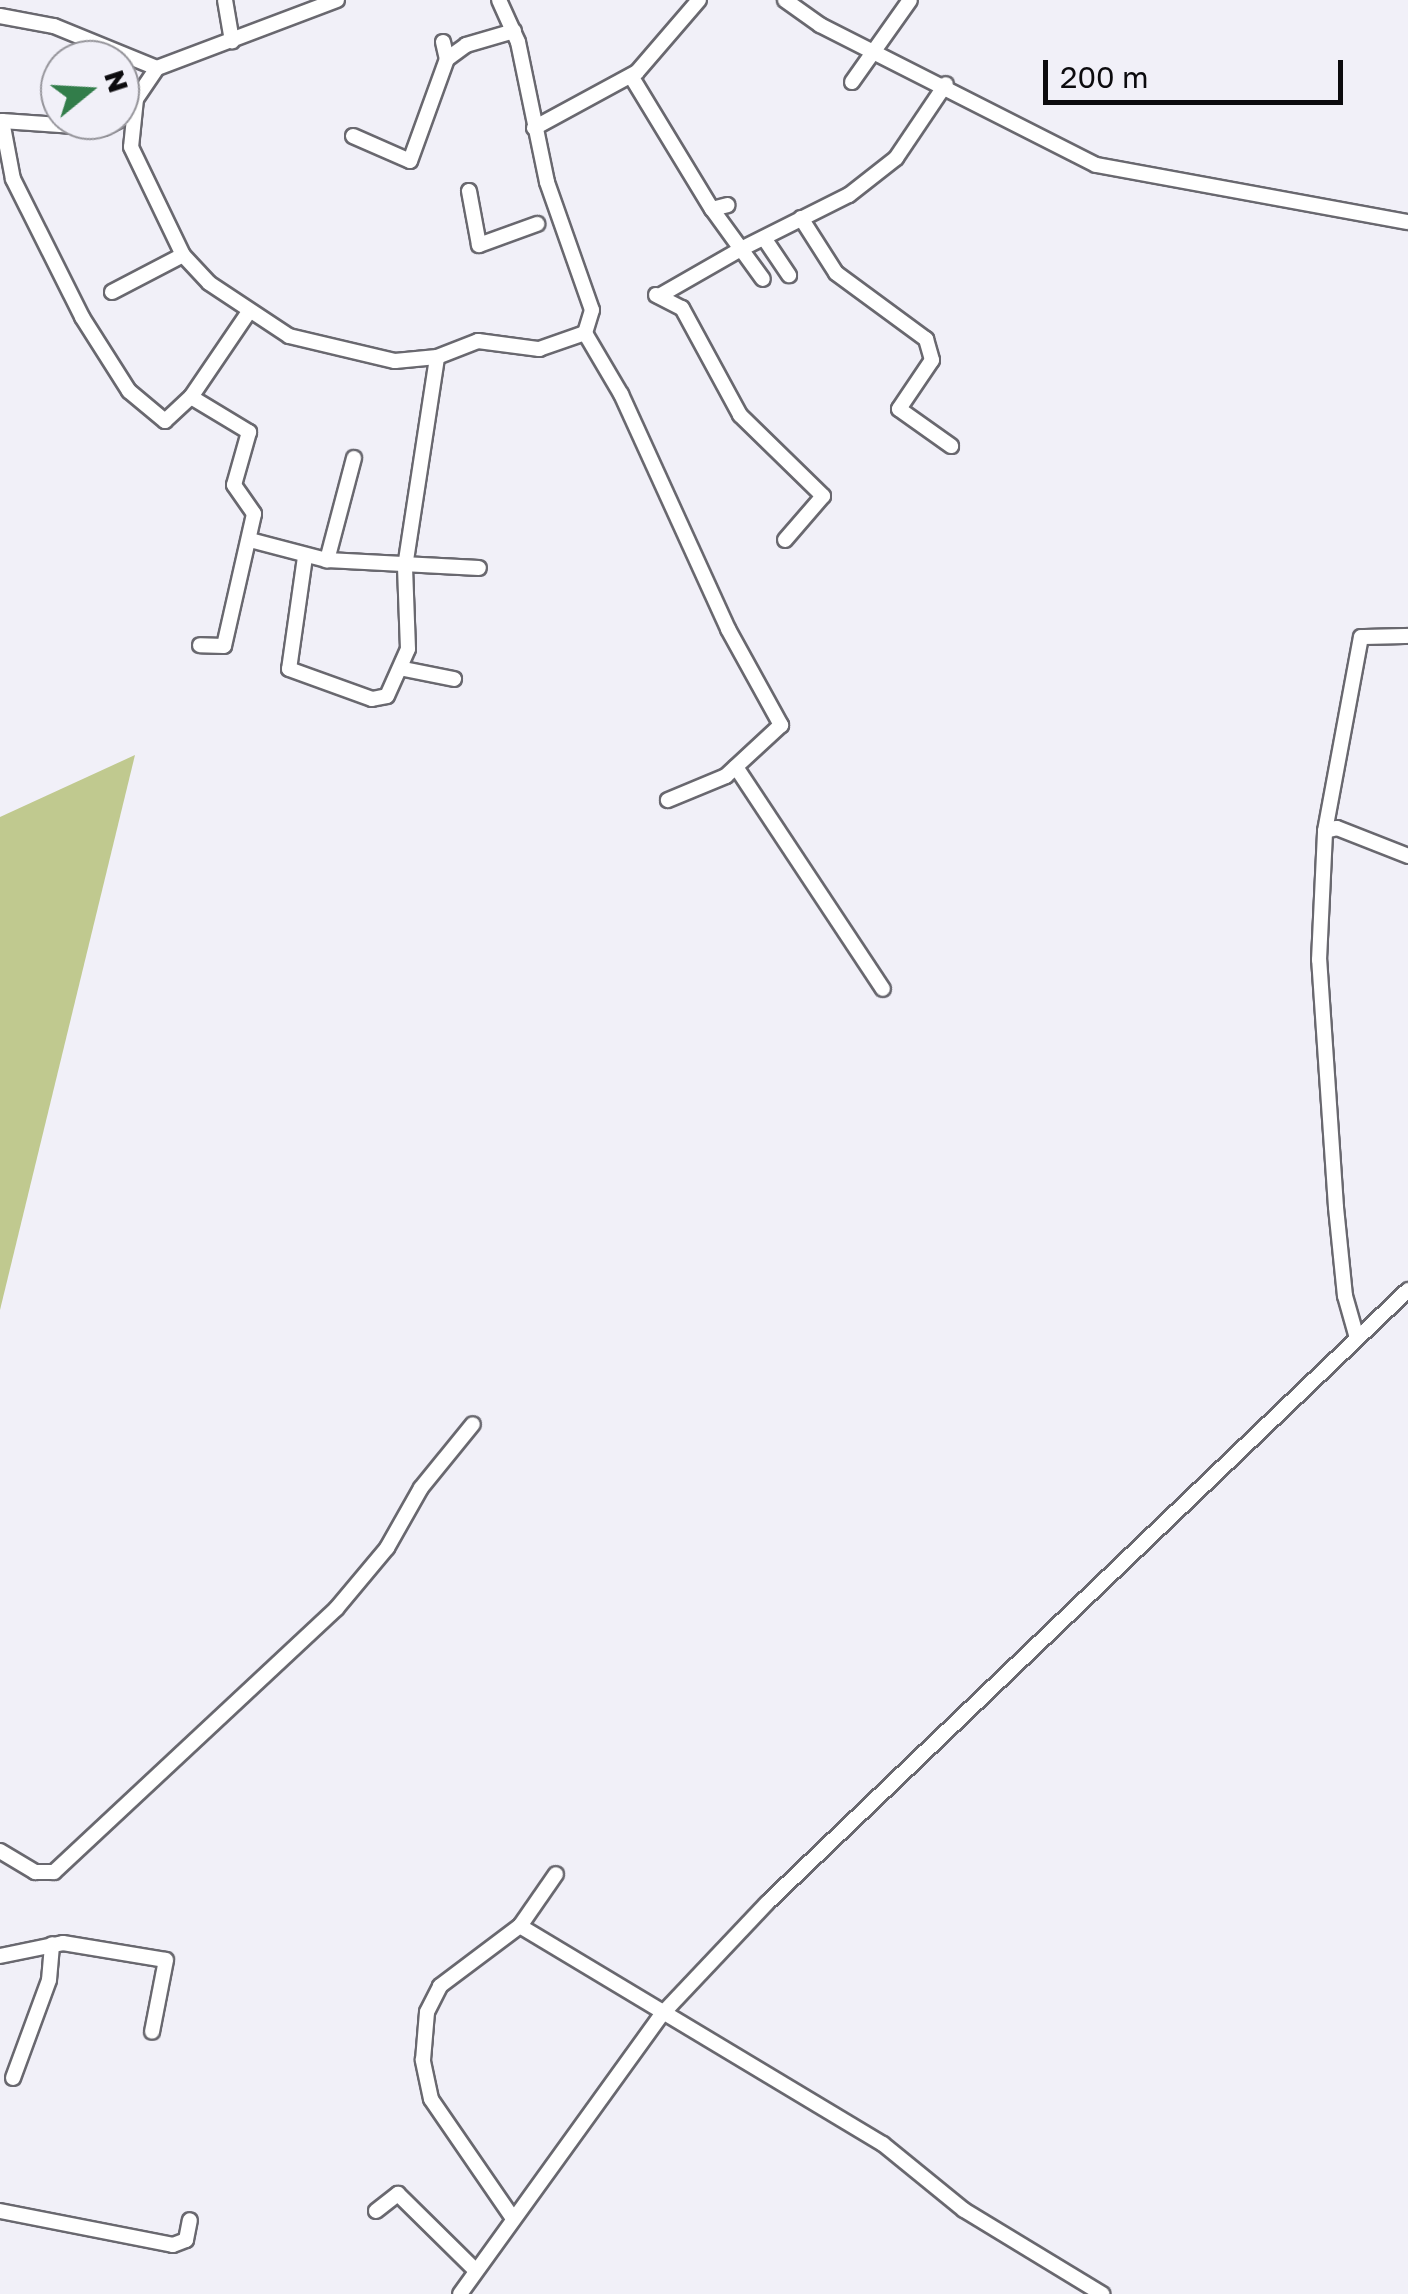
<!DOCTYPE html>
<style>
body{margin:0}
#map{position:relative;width:1408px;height:2294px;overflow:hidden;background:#f1f0f8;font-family:"Golos Text",sans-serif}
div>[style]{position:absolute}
.green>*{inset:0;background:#c0c98f}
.roads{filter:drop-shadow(2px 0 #69686f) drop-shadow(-2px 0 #69686f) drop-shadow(0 2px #69686f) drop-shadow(0 -2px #69686f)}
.minor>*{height:14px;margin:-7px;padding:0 7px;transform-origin:7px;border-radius:7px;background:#fff}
span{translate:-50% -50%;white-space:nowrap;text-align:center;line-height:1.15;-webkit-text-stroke:9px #f1f0f8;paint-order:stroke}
.north{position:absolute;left:40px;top:40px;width:100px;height:100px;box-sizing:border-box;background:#f1f0f8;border:2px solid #95949a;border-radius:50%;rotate:72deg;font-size:28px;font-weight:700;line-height:40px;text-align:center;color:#0c0b0e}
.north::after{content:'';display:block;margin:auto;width:35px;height:45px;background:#327d4a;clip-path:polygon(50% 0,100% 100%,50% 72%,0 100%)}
.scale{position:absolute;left:1043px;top:60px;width:300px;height:45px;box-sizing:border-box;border:5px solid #0c0b0e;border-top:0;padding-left:12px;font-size:30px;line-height:35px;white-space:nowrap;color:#0c0b0e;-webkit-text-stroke:8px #f1f0f8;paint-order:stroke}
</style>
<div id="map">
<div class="green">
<div style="clip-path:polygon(135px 755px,0 1310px,0 817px)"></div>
</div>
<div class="roads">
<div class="minor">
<div style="left:225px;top:0;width:42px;rotate:80.3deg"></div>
<div style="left:337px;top:0;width:192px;rotate:159.3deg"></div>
<div style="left:157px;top:68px;width:37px;rotate:124deg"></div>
<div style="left:136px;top:99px;width:48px;rotate:95.9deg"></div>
<div style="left:131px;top:147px;width:120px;rotate:64.3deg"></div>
<div style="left:183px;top:255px;width:38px;rotate:47deg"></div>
<div style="left:209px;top:283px;width:96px;rotate:33.5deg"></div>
<div style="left:289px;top:336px;width:109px;rotate:13.3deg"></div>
<div style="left:395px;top:361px;width:42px;rotate:-5.4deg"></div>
<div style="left:437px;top:357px;width:44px;rotate:-21.3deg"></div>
<div style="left:478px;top:341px;width:62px;rotate:7.5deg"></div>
<div style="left:539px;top:349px;width:49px;rotate:-19.2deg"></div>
<div style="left:585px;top:333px;width:24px;rotate:-73deg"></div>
<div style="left:592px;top:310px;width:136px;rotate:-109.4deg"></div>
<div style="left:547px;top:182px;width:143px;rotate:-101.7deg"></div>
<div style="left:518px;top:42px;width:46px;rotate:-114.3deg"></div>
<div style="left:785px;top:0;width:43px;rotate:35.5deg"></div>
<div style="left:820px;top:25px;width:309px;rotate:26.9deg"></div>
<div style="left:1096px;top:165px;width:317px;rotate:10.4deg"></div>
<div style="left:0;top:16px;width:55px;rotate:10.5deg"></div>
<div style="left:54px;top:26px;width:111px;rotate:22.2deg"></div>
<div style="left:443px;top:42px;width:17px;rotate:77deg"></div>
<div style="left:447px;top:59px;width:24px;rotate:-36deg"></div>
<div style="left:466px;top:45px;width:50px;rotate:-16.3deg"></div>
<div style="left:631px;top:76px;width:156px;rotate:58.7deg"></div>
<div style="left:712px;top:209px;width:16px;rotate:-14deg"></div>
<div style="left:852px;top:82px;width:100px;rotate:-54.7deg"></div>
<div style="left:132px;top:114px;width:32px;rotate:154deg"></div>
<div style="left:103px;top:128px;width:101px;rotate:-176deg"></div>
<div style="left:2px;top:121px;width:59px;rotate:79.3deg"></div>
<div style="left:13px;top:179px;width:154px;rotate:63.4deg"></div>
<div style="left:82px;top:317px;width:88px;rotate:57.6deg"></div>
<div style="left:129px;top:391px;width:47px;rotate:39.8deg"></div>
<div style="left:165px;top:421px;width:35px;rotate:-43deg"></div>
<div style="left:191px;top:397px;width:102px;rotate:-55.8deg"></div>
<div style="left:534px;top:128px;width:117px;rotate:-28.5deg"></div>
<div style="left:637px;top:72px;width:95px;rotate:-49.3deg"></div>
<div style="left:353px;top:136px;width:62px;rotate:23.7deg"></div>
<div style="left:410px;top:161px;width:109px;rotate:-70.1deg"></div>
<div style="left:469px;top:191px;width:55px;rotate:79.5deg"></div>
<div style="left:479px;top:245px;width:62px;rotate:-19.9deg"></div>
<div style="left:712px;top:209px;width:49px;rotate:54.1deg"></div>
<div style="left:741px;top:249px;width:121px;rotate:-26.6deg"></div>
<div style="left:849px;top:195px;width:60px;rotate:-38.2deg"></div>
<div style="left:896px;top:158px;width:89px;rotate:-56deg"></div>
<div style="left:801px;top:218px;width:65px;rotate:57.5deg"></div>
<div style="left:836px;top:273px;width:112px;rotate:36.3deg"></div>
<div style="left:926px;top:339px;width:22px;rotate:74deg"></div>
<div style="left:932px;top:360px;width:59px;rotate:124deg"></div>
<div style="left:899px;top:409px;width:64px;rotate:35.4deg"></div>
<div style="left:764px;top:238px;width:45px;rotate:56deg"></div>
<div style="left:112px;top:292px;width:80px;rotate:-27.5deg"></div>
<div style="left:656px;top:295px;width:29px;rotate:27deg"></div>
<div style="left:682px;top:308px;width:122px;rotate:61.5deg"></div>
<div style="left:740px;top:415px;width:116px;rotate:44.3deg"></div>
<div style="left:823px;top:496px;width:58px;rotate:130.8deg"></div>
<div style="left:659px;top:296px;width:95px;rotate:-29.8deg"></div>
<div style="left:741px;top:249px;width:37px;rotate:54deg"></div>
<div style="left:585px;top:333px;width:71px;rotate:59.5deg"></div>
<div style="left:621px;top:394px;width:258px;rotate:65.5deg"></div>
<div style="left:728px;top:629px;width:110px;rotate:61.1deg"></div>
<div style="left:781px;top:725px;width:75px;rotate:137.2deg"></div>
<div style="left:726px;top:776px;width:63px;rotate:157.5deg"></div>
<div style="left:191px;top:397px;width:68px;rotate:31.1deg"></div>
<div style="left:249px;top:432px;width:55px;rotate:105.8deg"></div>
<div style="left:234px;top:485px;width:35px;rotate:55deg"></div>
<div style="left:254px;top:514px;width:135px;rotate:102.8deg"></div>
<div style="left:224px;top:646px;width:24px;rotate:-178deg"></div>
<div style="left:354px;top:458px;width:106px;rotate:104.8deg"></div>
<div style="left:327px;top:560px;width:152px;rotate:3deg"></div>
<div style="left:250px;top:540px;width:80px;rotate:14.6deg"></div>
<div style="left:305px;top:557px;width:113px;rotate:98.1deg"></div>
<div style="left:289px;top:669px;width:88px;rotate:19.9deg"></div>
<div style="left:372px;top:699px;width:15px;rotate:-11deg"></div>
<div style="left:387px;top:696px;width:51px;rotate:-65.9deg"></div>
<div style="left:408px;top:649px;width:82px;rotate:-92.1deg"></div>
<div style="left:405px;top:567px;width:212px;rotate:-81.3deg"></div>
<div style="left:404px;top:669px;width:51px;rotate:11.3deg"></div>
<div style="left:736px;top:767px;width:266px;rotate:56.5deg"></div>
<div style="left:1325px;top:831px;width:12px;rotate:-14deg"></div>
<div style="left:1337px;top:828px;width:76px;rotate:21.5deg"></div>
<div style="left:1357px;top:1338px;width:44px;rotate:-105.9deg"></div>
<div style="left:1345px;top:1296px;width:89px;rotate:-95.8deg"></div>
<div style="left:1336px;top:1207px;width:248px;rotate:-93.9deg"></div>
<div style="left:1319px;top:960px;width:129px;rotate:-87.3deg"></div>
<div style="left:1325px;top:831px;width:197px;rotate:-79.5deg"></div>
<div style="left:1361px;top:637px;width:47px;rotate:-1.2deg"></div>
<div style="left:0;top:1851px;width:41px;rotate:31deg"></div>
<div style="left:35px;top:1872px;width:19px"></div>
<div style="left:54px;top:1872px;width:386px;rotate:-43deg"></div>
<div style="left:336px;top:1609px;width:80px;rotate:-50.1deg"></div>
<div style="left:387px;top:1548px;width:69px;rotate:-60.5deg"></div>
<div style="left:421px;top:1488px;width:82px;rotate:-50.9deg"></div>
<div style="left:520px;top:1926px;width:423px;rotate:31deg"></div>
<div style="left:883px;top:2144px;width:104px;rotate:39.2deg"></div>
<div style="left:964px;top:2210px;width:162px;rotate:31.3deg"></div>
<div style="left:0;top:1956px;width:64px;rotate:-11.7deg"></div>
<div style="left:63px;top:1943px;width:104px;rotate:9.4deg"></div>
<div style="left:166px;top:1960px;width:73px;rotate:101deg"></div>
<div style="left:13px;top:2078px;width:104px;rotate:-69.8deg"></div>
<div style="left:49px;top:1980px;width:36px;rotate:-85deg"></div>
<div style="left:0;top:2211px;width:176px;rotate:11.1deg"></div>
<div style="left:173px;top:2245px;width:14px;rotate:-21deg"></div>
<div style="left:186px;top:2240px;width:20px;rotate:-79deg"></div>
<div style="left:376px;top:2211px;width:28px;rotate:-38deg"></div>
<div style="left:398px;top:2194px;width:108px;rotate:44.6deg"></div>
<div style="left:512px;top:2217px;width:143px;rotate:-124.5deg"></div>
<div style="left:431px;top:2099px;width:40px;rotate:-102deg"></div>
<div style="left:423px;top:2060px;width:48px;rotate:-85.2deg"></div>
<div style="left:427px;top:2012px;width:29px;rotate:-63deg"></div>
<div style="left:440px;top:1986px;width:100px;rotate:-36.9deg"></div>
<div style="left:520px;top:1926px;width:63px;rotate:-55.3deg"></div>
<div style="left:460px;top:2294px;width:347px;rotate:-54.2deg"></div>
<div style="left:663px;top:2013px;width:151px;rotate:-46.6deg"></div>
<div style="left:767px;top:1903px;width:887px;rotate:-43.72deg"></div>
</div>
</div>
<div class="north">N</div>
<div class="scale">200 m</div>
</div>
